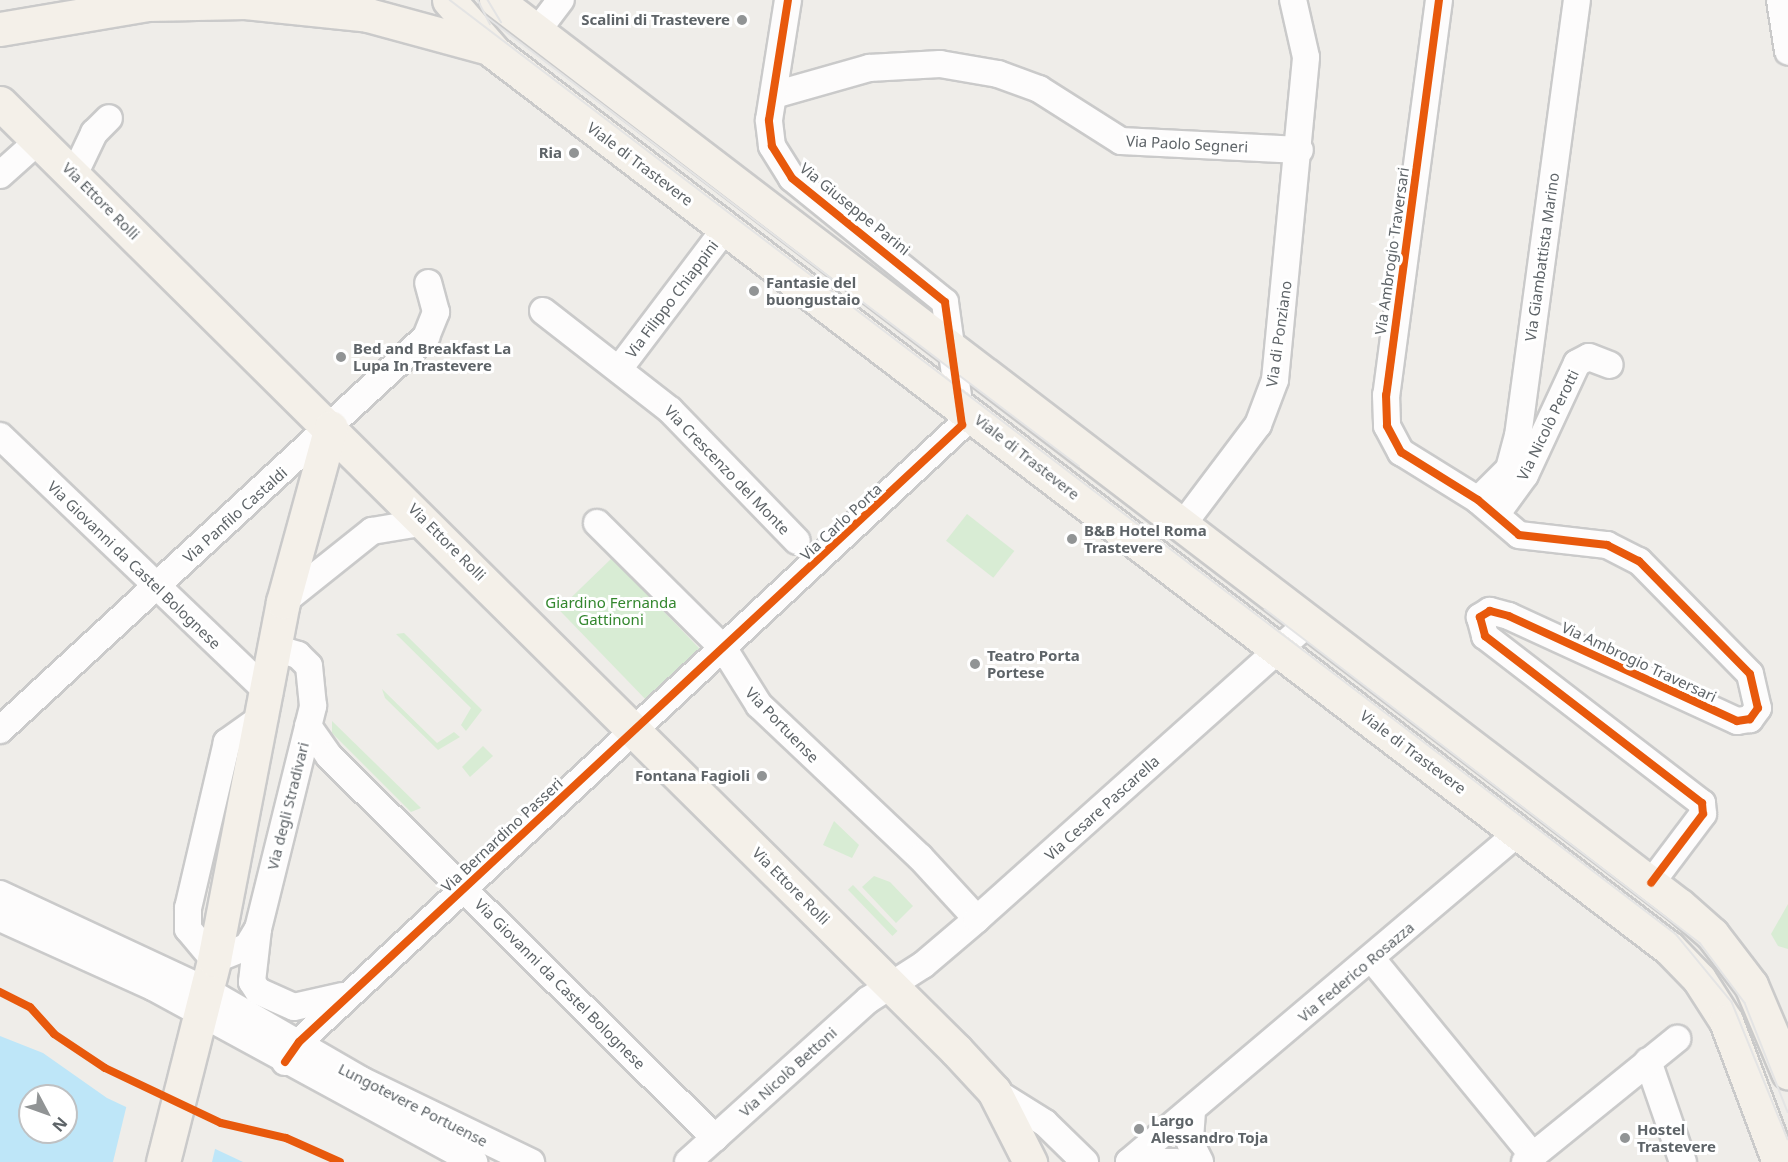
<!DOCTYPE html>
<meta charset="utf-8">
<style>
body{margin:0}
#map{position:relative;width:1788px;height:1162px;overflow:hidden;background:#efede9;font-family:"Noto Sans",sans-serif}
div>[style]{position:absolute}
.green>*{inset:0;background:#d8ecd4;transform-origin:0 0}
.water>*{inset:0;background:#bee6f8}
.pier>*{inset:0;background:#efede9}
.roads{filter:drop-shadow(2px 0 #cacaca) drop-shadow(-2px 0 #cacaca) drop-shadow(0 2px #cacaca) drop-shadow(0 -2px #cacaca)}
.minor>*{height:26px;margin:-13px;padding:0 13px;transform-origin:13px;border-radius:13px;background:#fdfcfc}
.major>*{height:33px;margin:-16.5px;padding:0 16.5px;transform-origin:16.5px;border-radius:16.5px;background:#f4f0e9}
.tram>*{height:1.5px;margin:-0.75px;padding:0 0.75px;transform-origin:0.75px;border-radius:0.75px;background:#e4e4e4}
.cycleway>*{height:8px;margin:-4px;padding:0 4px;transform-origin:4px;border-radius:4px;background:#e8590c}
.dots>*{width:16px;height:16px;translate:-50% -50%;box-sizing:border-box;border:3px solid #fff;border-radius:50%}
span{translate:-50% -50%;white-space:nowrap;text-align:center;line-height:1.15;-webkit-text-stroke:6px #fff;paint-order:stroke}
.poi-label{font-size:15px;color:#5e6468;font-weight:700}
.right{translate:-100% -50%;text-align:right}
.left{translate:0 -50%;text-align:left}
.street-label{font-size:15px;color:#5e6468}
.park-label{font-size:15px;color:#33872e}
.north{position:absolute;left:18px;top:1084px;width:60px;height:60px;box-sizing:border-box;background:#fff;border:2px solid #bfc1c3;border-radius:50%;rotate:131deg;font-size:16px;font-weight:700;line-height:24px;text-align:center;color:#5e6468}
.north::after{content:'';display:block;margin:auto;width:21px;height:27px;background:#919495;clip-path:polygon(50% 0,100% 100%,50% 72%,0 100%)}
</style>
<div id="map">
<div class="green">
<div style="left:967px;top:514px;width:60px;height:34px;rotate:38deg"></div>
<div style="left:612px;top:558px;width:129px;height:74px;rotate:46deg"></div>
<div style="clip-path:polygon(404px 633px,482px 710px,466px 731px,461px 725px,471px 708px,396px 634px)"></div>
<div style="clip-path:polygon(382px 689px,437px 743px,454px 732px,460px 737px,438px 750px,385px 698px)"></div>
<div style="clip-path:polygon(332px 721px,420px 807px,421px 808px,411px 812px,332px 733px)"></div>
<div style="clip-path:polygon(483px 746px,493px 756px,470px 777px,462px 767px)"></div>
<div style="clip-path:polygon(834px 821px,859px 845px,852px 858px,823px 845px)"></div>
<div style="clip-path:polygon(874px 876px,890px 882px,913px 906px,896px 923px,862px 887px)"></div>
<div style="left:853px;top:885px;width:64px;height:7px;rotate:46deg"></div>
<div style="clip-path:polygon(1788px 904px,1788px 949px,1778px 946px,1771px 934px)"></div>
</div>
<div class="water">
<div style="clip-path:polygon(evenodd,0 1036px,43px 1053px,107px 1098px,243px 1162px,0 1162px,0 1036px,30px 1096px,66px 1096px,66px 1132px,30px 1132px,30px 1096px)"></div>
</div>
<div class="pier">
<div style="clip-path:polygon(127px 1104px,216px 1145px,212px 1162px,113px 1162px)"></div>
</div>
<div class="roads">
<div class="minor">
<div style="left:1439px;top:0;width:399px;rotate:97.6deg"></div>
<div style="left:1386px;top:395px;width:31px;rotate:88deg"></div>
<div style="left:1387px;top:426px;width:30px;rotate:62deg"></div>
<div style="left:1401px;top:452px;width:91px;rotate:31.9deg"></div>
<div style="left:1478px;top:500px;width:54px;rotate:40.5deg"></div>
<div style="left:1519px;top:535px;width:89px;rotate:6.5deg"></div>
<div style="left:1607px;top:545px;width:36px;rotate:27deg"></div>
<div style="left:1639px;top:561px;width:158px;rotate:45.5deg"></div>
<div style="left:1750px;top:674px;width:35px;rotate:77deg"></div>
<div style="left:1758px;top:708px;width:14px;rotate:126deg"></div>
<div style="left:1750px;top:719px;width:13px;rotate:171deg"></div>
<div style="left:1737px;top:721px;width:251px;rotate:-155.3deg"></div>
<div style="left:1509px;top:616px;width:20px;rotate:-165deg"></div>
<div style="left:1490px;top:611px;width:12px;rotate:149deg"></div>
<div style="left:1480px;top:617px;width:20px;rotate:75deg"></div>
<div style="left:1485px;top:636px;width:274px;rotate:37.6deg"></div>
<div style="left:1702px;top:803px;width:11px;rotate:85deg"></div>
<div style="left:1703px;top:814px;width:86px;rotate:127deg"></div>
<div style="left:1780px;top:0;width:52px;rotate:81.1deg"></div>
<div style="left:538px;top:30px;width:38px;rotate:-53deg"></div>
<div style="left:774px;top:95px;width:99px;rotate:-15.9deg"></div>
<div style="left:869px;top:68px;width:71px;rotate:-3.2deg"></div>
<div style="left:940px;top:64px;width:59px;rotate:9.8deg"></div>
<div style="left:998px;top:74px;width:44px;rotate:20.1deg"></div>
<div style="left:1039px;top:89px;width:97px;rotate:32.4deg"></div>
<div style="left:1121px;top:141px;width:179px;rotate:2.9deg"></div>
<div style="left:0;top:175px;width:51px;rotate:-41.8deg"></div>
<div style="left:74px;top:175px;width:47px;rotate:-64.5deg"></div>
<div style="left:94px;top:133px;width:21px;rotate:-45deg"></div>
<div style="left:543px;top:311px;width:161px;rotate:37.9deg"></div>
<div style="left:670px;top:410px;width:182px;rotate:45.9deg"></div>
<div style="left:619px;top:369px;width:176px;rotate:-52.9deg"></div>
<div style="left:0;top:436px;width:372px;rotate:43.7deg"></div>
<div style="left:1478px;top:500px;width:44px;rotate:-45deg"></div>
<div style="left:1509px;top:469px;width:34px;rotate:-75deg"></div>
<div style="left:1518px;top:436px;width:440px;rotate:-82.3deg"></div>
<div style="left:1496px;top:515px;width:49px;rotate:-54.1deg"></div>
<div style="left:1525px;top:475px;width:123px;rotate:-65.1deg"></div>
<div style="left:1577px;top:363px;width:13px;rotate:-27deg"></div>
<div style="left:1589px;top:357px;width:22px;rotate:21deg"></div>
<div style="left:597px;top:523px;width:179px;rotate:44.8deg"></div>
<div style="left:724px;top:649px;width:66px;rotate:58deg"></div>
<div style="left:759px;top:705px;width:221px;rotate:43.4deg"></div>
<div style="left:920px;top:857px;width:84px;rotate:47.4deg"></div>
<div style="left:1181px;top:527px;width:128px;rotate:-53deg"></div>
<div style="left:1258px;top:425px;width:48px;rotate:-69.3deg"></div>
<div style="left:1275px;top:380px;width:324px;rotate:-84.5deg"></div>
<div style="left:1306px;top:57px;width:58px;rotate:-102.8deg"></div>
<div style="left:283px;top:602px;width:114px;rotate:-38.6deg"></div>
<div style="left:372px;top:531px;width:55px;rotate:-9.5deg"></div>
<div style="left:265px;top:715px;width:47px;rotate:144.6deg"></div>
<div style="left:227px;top:742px;width:171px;rotate:103.2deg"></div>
<div style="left:188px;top:908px;width:21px;rotate:90deg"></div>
<div style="left:188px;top:929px;width:40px;rotate:50deg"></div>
<div style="left:214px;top:960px;width:35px;rotate:-22deg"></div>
<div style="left:247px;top:947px;width:21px;rotate:-59deg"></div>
<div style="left:258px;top:929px;width:230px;rotate:-76.1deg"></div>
<div style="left:313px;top:706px;width:40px;rotate:-95.7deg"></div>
<div style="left:309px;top:666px;width:16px;rotate:-135deg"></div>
<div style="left:298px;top:655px;width:24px;rotate:-163deg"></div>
<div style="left:308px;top:726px;width:37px;rotate:55deg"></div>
<div style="left:329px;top:756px;width:543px;rotate:44.7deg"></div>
<div style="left:0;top:730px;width:580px;rotate:-42.69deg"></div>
<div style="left:426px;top:337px;width:27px;rotate:-68deg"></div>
<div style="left:436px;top:312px;width:30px;rotate:-105deg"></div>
<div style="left:0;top:894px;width:227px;rotate:25deg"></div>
<div style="left:206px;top:990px;width:179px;rotate:30.1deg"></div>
<div style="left:361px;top:1080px;width:189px;rotate:25.8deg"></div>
<div style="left:0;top:918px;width:168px;rotate:24.3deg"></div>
<div style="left:153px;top:987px;width:366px;rotate:28.6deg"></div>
<div style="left:258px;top:929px;width:53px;rotate:96.5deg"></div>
<div style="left:252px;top:982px;width:11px;rotate:56deg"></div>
<div style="left:258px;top:991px;width:39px;rotate:24deg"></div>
<div style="left:294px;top:1007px;width:50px;rotate:-12.7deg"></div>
<div style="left:1372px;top:959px;width:254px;rotate:50.7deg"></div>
<div style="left:1648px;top:1061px;width:107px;rotate:70.9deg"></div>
<div style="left:285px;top:1062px;width:24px;rotate:-55deg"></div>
<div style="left:299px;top:1042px;width:906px;rotate:-42.94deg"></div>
<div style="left:962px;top:425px;width:124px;rotate:-97.9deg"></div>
<div style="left:945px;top:302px;width:197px;rotate:-141deg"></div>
<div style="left:792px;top:178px;width:38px;rotate:-122deg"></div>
<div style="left:772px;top:146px;width:26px;rotate:-97deg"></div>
<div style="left:769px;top:120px;width:121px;rotate:-81deg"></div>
<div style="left:994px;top:1091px;width:60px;rotate:32.1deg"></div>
<div style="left:1045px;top:1123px;width:56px;rotate:44.3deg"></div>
<div style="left:1192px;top:1111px;width:31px;rotate:94deg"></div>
<div style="left:1190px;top:1142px;width:22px;rotate:63deg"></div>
<div style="left:688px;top:1162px;width:242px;rotate:-42deg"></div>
<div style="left:868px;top:1000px;width:65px;rotate:-32.5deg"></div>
<div style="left:923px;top:965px;width:71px;rotate:-40.4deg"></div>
<div style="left:977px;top:919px;width:445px;rotate:-41.8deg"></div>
<div style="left:1129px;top:1162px;width:511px;rotate:-40.24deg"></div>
<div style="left:1129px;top:1162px;width:47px"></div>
<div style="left:1525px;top:1162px;width:196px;rotate:-39deg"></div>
</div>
<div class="major">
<div style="left:449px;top:0;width:69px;rotate:49.1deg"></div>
<div style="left:494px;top:52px;width:1478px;rotate:37.33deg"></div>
<div style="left:1669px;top:948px;width:43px;rotate:45.9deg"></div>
<div style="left:1699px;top:979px;width:50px;rotate:57.3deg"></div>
<div style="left:1726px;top:1021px;width:151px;rotate:69.4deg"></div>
<div style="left:496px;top:0;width:1489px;rotate:37.42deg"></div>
<div style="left:1679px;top:905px;width:44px;rotate:41.3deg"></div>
<div style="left:1712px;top:934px;width:64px;rotate:52.6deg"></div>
<div style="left:1751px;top:985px;width:95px;rotate:67deg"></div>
<div style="left:0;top:29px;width:150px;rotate:-9.6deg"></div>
<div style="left:148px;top:4px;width:97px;rotate:-1.2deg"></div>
<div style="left:245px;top:2px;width:124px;rotate:6deg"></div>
<div style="left:368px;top:15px;width:122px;rotate:15.2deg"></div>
<div style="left:0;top:103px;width:1346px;rotate:44.73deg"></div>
<div style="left:956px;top:1050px;width:56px;rotate:47.2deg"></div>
<div style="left:994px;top:1091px;width:80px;rotate:63.1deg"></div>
<div style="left:163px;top:1162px;width:208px;rotate:-75.8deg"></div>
<div style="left:214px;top:960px;width:365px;rotate:-79.1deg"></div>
<div style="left:283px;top:602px;width:181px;rotate:-74.7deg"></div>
</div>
</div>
<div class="tram">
<div style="left:450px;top:0;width:1541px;rotate:37.3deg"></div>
<div style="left:1676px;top:934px;width:88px;rotate:50.5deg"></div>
<div style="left:1732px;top:1002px;width:148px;rotate:67.8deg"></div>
<div style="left:478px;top:0;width:27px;rotate:63deg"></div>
<div style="left:488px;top:0;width:26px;rotate:59deg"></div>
<div style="left:487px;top:17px;width:743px;rotate:37.18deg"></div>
<div style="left:1265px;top:609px;width:548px;rotate:37.52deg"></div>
<div style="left:1700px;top:943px;width:75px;rotate:53.1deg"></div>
<div style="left:1745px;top:1003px;width:117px;rotate:68.5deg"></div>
</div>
<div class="cycleway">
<div style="left:1439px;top:0;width:399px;rotate:97.6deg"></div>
<div style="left:1386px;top:395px;width:31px;rotate:88deg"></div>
<div style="left:1387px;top:426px;width:30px;rotate:62deg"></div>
<div style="left:1401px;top:452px;width:91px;rotate:31.9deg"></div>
<div style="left:1478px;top:500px;width:54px;rotate:40.5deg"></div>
<div style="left:1519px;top:535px;width:89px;rotate:6.5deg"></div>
<div style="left:1607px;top:545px;width:36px;rotate:27deg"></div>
<div style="left:1639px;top:561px;width:158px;rotate:45.5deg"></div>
<div style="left:1750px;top:674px;width:35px;rotate:77deg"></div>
<div style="left:1758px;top:708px;width:14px;rotate:126deg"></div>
<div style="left:1750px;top:719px;width:13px;rotate:171deg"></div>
<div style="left:1737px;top:721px;width:251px;rotate:-155.3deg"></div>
<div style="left:1509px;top:616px;width:20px;rotate:-165deg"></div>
<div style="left:1490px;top:611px;width:12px;rotate:149deg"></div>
<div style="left:1480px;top:617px;width:20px;rotate:75deg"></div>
<div style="left:1485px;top:636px;width:274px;rotate:37.6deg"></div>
<div style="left:1702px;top:803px;width:11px;rotate:85deg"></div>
<div style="left:1703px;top:814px;width:86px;rotate:127deg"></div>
<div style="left:0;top:992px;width:34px;rotate:27deg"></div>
<div style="left:30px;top:1007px;width:36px;rotate:48deg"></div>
<div style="left:54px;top:1034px;width:61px;rotate:33.7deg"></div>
<div style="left:105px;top:1068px;width:128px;rotate:25.4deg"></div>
<div style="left:221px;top:1123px;width:67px;rotate:13deg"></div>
<div style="left:286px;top:1138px;width:59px;rotate:24deg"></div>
<div style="left:285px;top:1062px;width:24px;rotate:-55deg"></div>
<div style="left:299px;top:1042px;width:906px;rotate:-42.94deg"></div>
<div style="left:962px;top:425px;width:124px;rotate:-97.9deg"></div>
<div style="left:945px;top:302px;width:197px;rotate:-141deg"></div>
<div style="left:792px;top:178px;width:38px;rotate:-122deg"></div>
<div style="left:772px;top:146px;width:26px;rotate:-97deg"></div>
<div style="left:769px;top:120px;width:121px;rotate:-81deg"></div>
</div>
<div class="dots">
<div style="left:742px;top:20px;background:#919495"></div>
<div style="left:574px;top:153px;background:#919495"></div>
<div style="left:754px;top:291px;background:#919495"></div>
<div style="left:341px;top:357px;background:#919495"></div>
<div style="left:1072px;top:539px;background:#919495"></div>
<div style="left:975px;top:664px;background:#919495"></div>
<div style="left:762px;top:776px;background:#919495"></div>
<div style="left:1139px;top:1129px;background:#919495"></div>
<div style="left:1625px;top:1138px;background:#919495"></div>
</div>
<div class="poi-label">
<span class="right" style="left:730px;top:20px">Scalini di Trastevere</span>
<span class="right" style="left:562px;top:153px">Ria</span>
<span class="left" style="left:766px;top:291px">Fantasie del<br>buongustaio</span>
<span class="left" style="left:353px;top:357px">Bed and Breakfast La<br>Lupa In Trastevere</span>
<span class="left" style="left:1084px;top:539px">B&amp;B Hotel Roma<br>Trastevere</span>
<span class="left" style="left:987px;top:664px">Teatro Porta<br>Portese</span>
<span class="right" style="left:750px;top:776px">Fontana Fagioli</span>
<span class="left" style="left:1151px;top:1129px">Largo<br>Alessandro Toja</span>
<span class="left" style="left:1637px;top:1138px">Hostel<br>Trastevere</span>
</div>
<div class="street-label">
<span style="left:1187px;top:144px;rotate:3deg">Via Paolo Segneri</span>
<span style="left:640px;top:164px;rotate:37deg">Viale di Trastevere</span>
<span style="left:101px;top:201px;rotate:45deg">Via Ettore Rolli</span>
<span style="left:855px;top:209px;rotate:39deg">Via Giuseppe Parini</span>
<span style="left:1392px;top:251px;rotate:-82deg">Via Ambrogio Traversari</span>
<span style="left:1542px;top:257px;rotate:-82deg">Via Giambattista Marino</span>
<span style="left:672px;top:299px;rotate:-53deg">Via Filippo Chiappini</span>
<span style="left:1279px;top:334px;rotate:-82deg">Via di Ponziano</span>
<span style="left:1548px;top:425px;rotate:-64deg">Via Nicolò Perotti</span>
<span style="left:1027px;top:457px;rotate:38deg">Viale di Trastevere</span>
<span style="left:727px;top:470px;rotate:46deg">Via Crescenzo del Monte</span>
<span style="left:235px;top:515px;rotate:-42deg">Via Panfilo Castaldi</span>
<span style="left:841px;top:522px;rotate:-43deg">Via Carlo Porta</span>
<span style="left:447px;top:542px;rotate:45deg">Via Ettore Rolli</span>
<span style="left:134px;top:565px;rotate:44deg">Via Giovanni da Castel Bolognese</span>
<span style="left:1639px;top:662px;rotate:25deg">Via Ambrogio Traversari</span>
<span style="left:782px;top:725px;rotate:46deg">Via Portuense</span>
<span style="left:1413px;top:752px;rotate:37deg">Viale di Trastevere</span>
<span style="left:288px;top:806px;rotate:-76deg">Via degli Stradivari</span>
<span style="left:1102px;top:808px;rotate:-42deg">Via Cesare Pascarella</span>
<span style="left:502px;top:835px;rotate:-43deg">Via Bernardino Passeri</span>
<span style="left:791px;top:886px;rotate:45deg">Via Ettore Rolli</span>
<span style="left:1356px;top:972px;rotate:-40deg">Via Federico Rosazza</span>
<span style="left:560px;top:984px;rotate:45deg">Via Giovanni da Castel Bolognese</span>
<span style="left:788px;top:1072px;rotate:-42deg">Via Nicolò Bettoni</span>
<span style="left:413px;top:1105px;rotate:27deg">Lungotevere Portuense</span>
</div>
<div class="park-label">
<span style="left:611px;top:611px">Giardino Fernanda<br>Gattinoni</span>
</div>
<div class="north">N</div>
</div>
